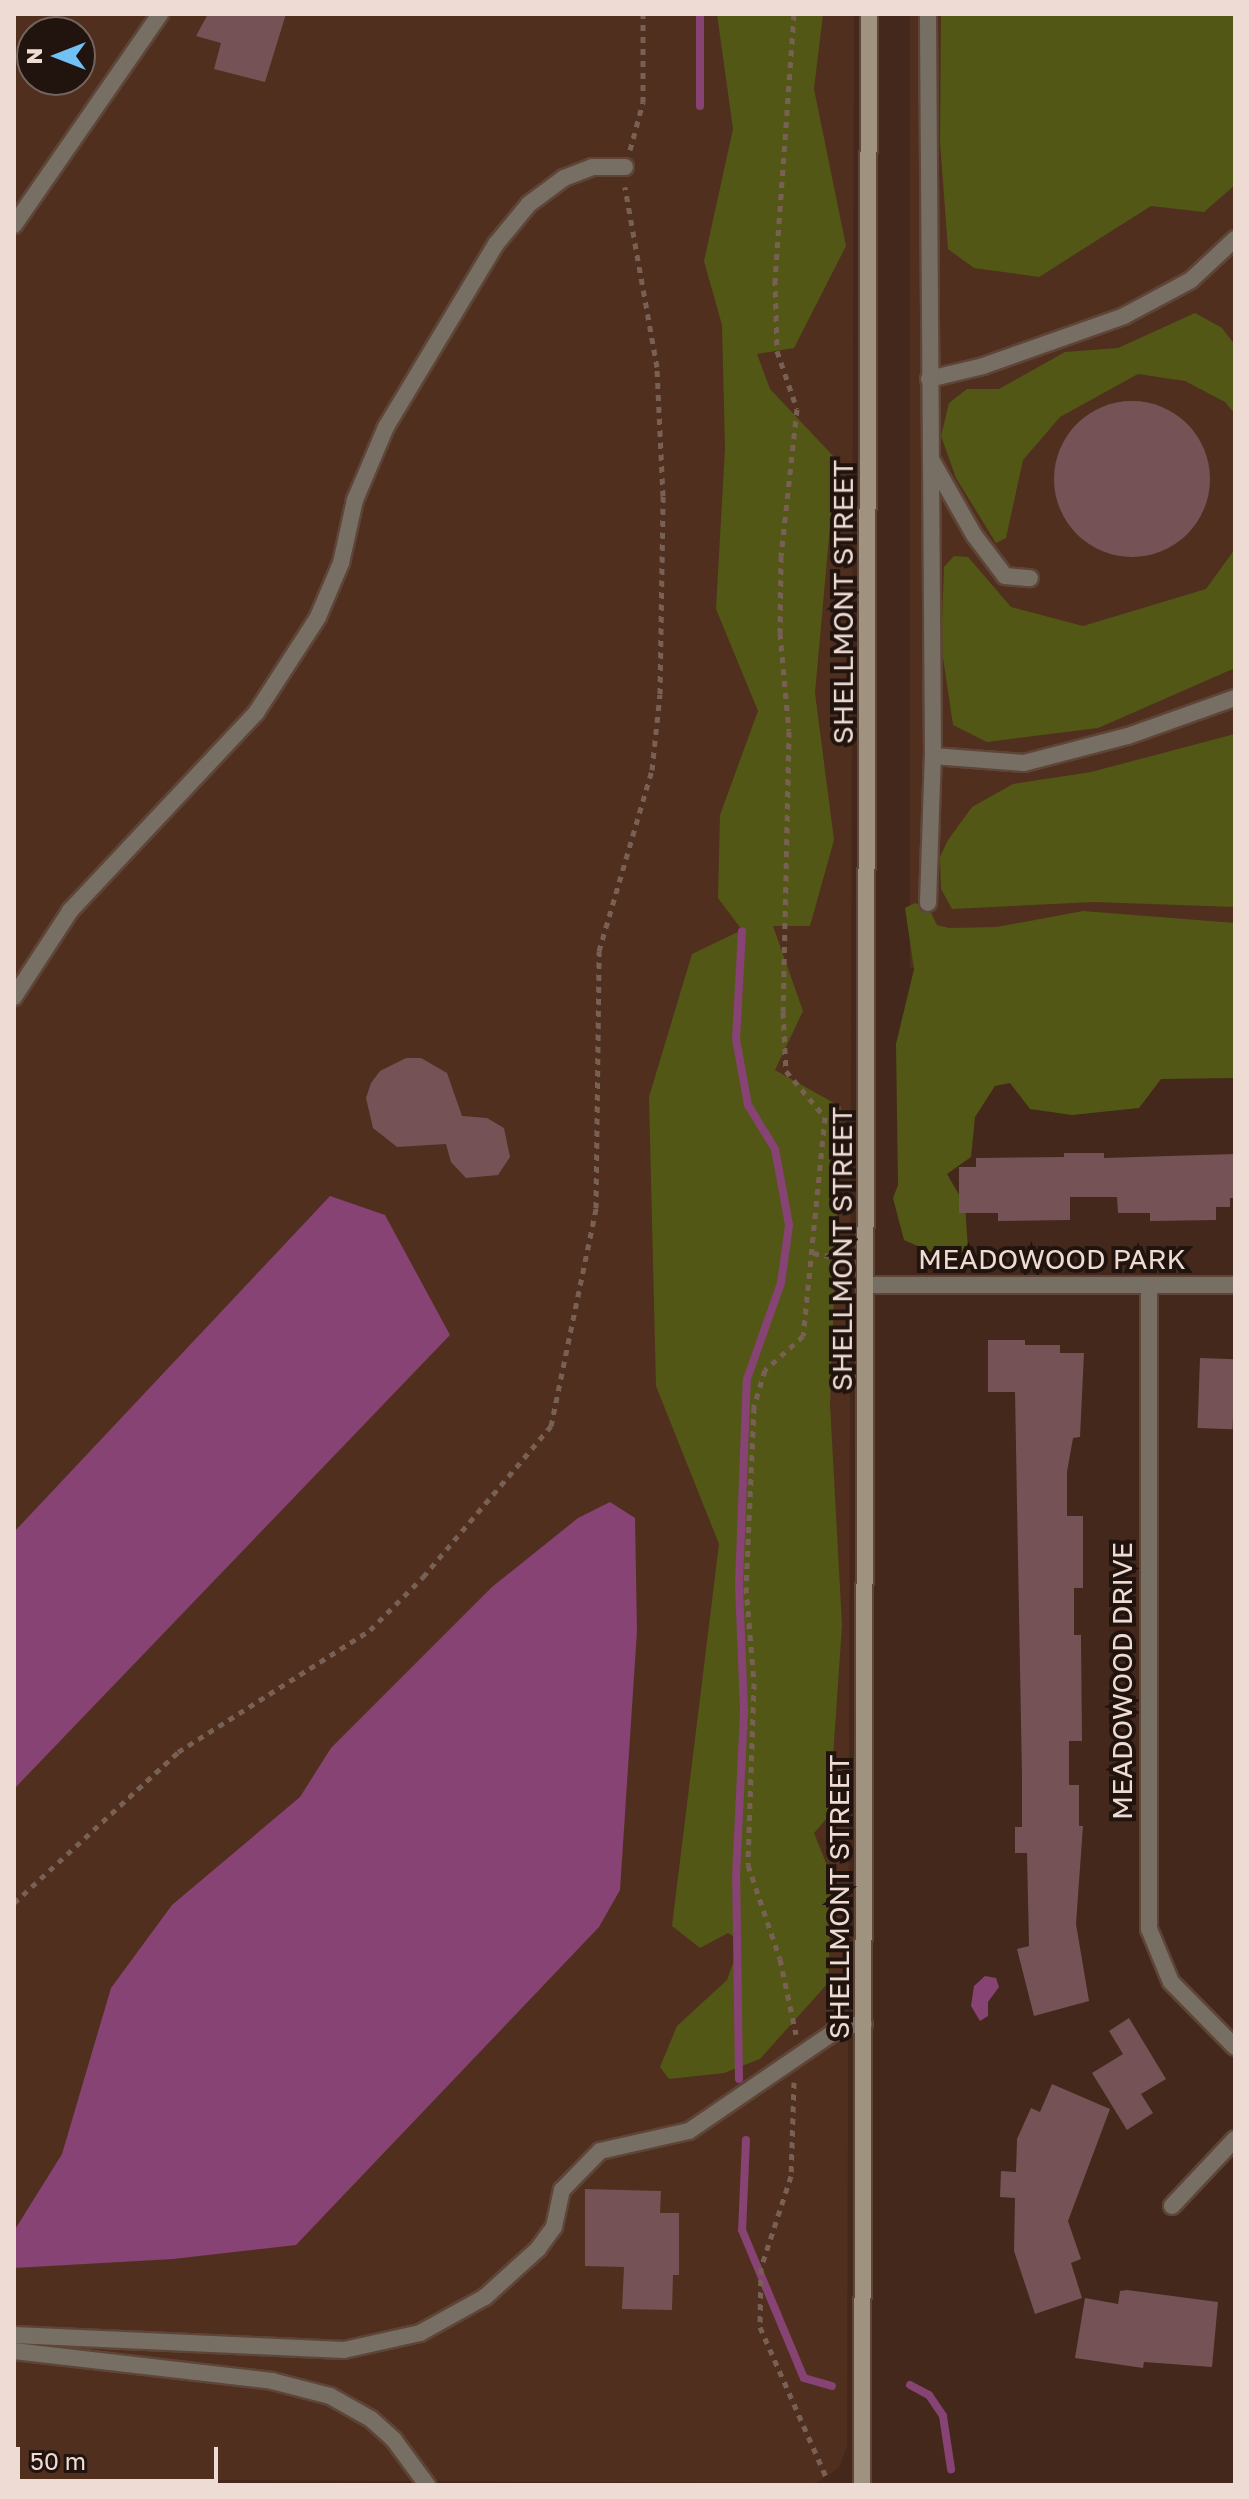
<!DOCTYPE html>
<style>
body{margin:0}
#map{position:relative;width:1249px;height:2499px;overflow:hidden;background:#43281b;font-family:"Golos Text",sans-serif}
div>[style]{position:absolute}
.built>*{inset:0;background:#512f1e;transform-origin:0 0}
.green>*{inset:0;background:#525716}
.water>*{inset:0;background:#864373}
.stream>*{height:8px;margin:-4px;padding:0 4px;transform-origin:4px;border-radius:4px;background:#864373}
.building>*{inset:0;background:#755255;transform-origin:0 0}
.round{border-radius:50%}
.path>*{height:5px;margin-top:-2.5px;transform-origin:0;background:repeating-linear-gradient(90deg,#796055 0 6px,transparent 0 12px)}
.roads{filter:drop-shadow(2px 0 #5e4538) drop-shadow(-2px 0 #5e4538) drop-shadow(0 2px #5e4538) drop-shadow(0 -2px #5e4538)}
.lane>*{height:16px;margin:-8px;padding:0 8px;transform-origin:8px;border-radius:8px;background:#776f63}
.street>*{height:16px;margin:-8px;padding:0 8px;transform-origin:8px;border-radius:8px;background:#776f63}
.secondary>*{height:16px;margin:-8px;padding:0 8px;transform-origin:8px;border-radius:8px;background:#9f937f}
span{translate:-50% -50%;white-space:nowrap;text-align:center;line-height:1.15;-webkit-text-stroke:8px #21140f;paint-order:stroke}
.street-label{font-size:28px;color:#eedbd3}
.frame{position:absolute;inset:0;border:16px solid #eedbd3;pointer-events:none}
.north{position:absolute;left:16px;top:16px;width:80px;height:80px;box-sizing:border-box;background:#21140f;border:2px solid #73645d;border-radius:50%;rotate:270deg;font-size:22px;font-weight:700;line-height:32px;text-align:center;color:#eedbd3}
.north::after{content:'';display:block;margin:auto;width:28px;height:36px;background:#70c1f4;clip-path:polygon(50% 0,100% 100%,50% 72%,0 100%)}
.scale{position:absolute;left:16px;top:2447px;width:202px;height:36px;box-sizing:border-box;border:4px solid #eedbd3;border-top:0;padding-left:10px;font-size:24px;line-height:28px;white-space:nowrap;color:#eedbd3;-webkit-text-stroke:6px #21140f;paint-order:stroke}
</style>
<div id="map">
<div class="built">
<div style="clip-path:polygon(evenodd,14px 14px,854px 14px,847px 2446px,839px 2468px,816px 2483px,14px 2479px,14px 14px,32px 32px,80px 32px,80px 80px,32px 80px,32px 32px)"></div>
<div style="left:910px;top:14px;width:325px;height:954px"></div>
</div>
<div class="green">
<div style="clip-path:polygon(717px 14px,823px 14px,814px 89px,846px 246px,794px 348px,757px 354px,770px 389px,836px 459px,815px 693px,834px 840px,810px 926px,773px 926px,803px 1011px,775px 1070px,841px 1107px,830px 1404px,842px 1625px,829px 1816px,814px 1833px,832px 1878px,828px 1983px,760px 2059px,724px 2073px,669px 2079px,660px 2067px,677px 2026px,727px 1980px,741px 1941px,728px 1933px,700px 1948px,672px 1926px,719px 1544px,656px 1386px,649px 1097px,692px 954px,742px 930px,718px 898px,720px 815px,758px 711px,716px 609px,725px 448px,722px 325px,704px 261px,733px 129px)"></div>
<div style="clip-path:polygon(941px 14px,1235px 14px,1235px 185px,1204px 212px,1151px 206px,1039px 277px,974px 268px,948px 249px,940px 142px)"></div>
<div style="clip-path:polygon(1195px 313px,1222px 328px,1235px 345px,1235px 414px,1225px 402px,1185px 381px,1138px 374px,1060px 417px,1023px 460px,1006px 538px,996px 543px,956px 478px,941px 436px,949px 403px,967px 389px,999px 389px,1065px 352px,1118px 348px)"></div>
<div style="clip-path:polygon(1235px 549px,1235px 668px,1098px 728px,987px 742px,953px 725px,941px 644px,944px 567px,954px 556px,968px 557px,1011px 607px,1083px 626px,1206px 589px)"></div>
<div style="clip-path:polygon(1235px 734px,1235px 907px,1094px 902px,952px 909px,941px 889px,940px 857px,948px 840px,972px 807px,1013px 784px,1091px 772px)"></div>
<div style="clip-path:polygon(915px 903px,929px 909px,937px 925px,949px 928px,997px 927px,1083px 911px,1235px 923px,1235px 1078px,1161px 1079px,1139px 1108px,1072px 1115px,1030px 1109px,1010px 1083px,995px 1086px,975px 1117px,971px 1157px,947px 1174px,965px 1205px,968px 1249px,963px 1255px,936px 1254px,904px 1240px,893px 1198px,898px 1185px,896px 1044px,914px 969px,905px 908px)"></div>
</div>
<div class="water">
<div style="clip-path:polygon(330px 1196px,385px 1215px,450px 1335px,14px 1789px,14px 1532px)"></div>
<div style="clip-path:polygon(610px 1502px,635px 1518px,637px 1631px,620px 1890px,599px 1927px,296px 2245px,173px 2259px,14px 2268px,14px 2231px,62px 2154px,111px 1988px,172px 1905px,300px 1797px,331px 1748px,492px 1587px,578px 1518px)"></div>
<div style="clip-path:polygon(985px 1976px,996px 1978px,999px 1987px,988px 2002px,988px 2016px,980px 2021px,971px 2006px,974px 1986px)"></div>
</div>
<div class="stream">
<div style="left:700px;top:14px;width:92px;rotate:90deg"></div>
<div style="left:739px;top:2079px;width:203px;rotate:-90.8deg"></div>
<div style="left:736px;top:1876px;width:166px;rotate:-87.2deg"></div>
<div style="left:744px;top:1710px;width:126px;rotate:-92.3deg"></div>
<div style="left:739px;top:1584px;width:205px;rotate:-87.8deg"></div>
<div style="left:747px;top:1379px;width:102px;rotate:-70.5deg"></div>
<div style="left:781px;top:1283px;width:59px;rotate:-82.1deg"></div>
<div style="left:789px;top:1225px;width:77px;rotate:-100.4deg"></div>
<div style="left:775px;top:1149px;width:52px;rotate:-121.5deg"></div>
<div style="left:748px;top:1105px;width:67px;rotate:-100.3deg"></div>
<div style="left:736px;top:1039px;width:108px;rotate:-86.8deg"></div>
<div style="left:746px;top:2140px;width:90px;rotate:92.5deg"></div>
<div style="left:742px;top:2230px;width:160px;rotate:67.3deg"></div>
<div style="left:804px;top:2378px;width:29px;rotate:16deg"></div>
<div style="left:910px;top:2385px;width:21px;rotate:28deg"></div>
<div style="left:929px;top:2395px;width:25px;rotate:56deg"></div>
<div style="left:943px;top:2416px;width:54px;rotate:81.4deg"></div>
</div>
<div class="building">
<div style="clip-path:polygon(208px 14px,286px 14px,265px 82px,214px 69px,221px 43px,196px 36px)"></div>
<div class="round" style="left:1054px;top:401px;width:156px;height:156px"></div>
<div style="clip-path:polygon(406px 1058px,421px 1058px,447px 1073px,462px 1116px,487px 1118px,504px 1128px,510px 1157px,498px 1175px,466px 1178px,451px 1162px,446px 1144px,397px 1147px,373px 1128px,366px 1098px,371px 1083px,380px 1071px)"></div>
<div style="clip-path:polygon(1064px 1153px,1104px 1153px,1104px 1158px,1235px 1154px,1235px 1198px,1230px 1198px,1230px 1207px,1216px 1207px,1216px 1220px,1150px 1221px,1150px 1213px,1118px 1213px,1117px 1197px,1070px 1197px,1070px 1220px,998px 1221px,998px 1213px,959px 1213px,959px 1167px,976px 1167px,976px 1158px,1064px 1157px)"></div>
<div style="clip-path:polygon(988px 1340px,1025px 1340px,1025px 1345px,1060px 1345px,1060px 1353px,1084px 1353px,1080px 1437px,1073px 1438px,1067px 1472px,1067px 1516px,1083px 1516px,1083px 1588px,1074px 1588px,1074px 1635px,1081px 1635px,1082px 1741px,1069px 1741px,1069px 1785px,1079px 1785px,1079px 1826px,1083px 1826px,1076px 1924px,1089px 2001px,1034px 2016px,1017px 1949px,1029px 1946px,1027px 1853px,1015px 1853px,1015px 1827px,1022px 1827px,1022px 1778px,1015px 1392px,988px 1392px)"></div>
<div style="left:1200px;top:1358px;width:35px;height:70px;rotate:2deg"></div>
<div style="clip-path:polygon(1129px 2018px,1166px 2079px,1141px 2094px,1153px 2113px,1127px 2130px,1092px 2073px,1123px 2054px,1109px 2031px)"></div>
<div style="clip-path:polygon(1052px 2084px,1110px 2109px,1068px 2221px,1081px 2259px,1071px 2263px,1082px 2298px,1035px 2314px,1014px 2251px,1015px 2198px,1000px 2197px,1001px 2171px,1016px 2172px,1017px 2139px,1031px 2108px,1040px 2112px)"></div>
<div style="clip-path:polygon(585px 2189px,661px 2191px,660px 2213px,679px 2213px,679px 2275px,673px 2275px,672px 2310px,622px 2309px,624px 2267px,585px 2266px)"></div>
<div style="clip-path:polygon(1127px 2290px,1218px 2302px,1212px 2367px,1144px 2362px,1143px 2368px,1075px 2358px,1085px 2298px,1118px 2304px,1120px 2291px)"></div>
</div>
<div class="path">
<div style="left:794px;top:14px;width:266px;rotate:94.1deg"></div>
<div style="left:775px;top:279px;width:72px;rotate:88.4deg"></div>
<div style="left:777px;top:351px;width:61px;rotate:71deg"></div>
<div style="left:797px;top:409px;width:148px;rotate:96.2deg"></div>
<div style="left:781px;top:556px;width:77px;rotate:90.7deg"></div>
<div style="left:780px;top:633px;width:98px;rotate:84.8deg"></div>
<div style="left:789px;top:731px;width:281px;rotate:91.2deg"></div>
<div style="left:783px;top:1012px;width:59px;rotate:87.1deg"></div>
<div style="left:786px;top:1071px;width:60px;rotate:49.7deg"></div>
<div style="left:825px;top:1117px;width:220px;rotate:95.7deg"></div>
<div style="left:803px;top:1336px;width:51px;rotate:138.2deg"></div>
<div style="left:765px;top:1370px;width:39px;rotate:107deg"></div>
<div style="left:754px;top:1407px;width:180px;rotate:92.5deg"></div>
<div style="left:746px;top:1587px;width:96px;rotate:85.2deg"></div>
<div style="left:754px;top:1683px;width:182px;rotate:91.9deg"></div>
<div style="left:748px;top:1865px;width:99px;rotate:71.2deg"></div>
<div style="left:780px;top:1959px;width:77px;rotate:78deg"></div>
<div style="left:630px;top:150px;width:50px;rotate:-74.8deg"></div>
<div style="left:643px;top:102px;width:88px;rotate:-90deg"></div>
<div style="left:813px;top:1253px;width:36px;rotate:11deg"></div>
<div style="left:14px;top:1903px;width:223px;rotate:-42.6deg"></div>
<div style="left:178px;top:1752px;width:227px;rotate:-32.4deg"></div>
<div style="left:370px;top:1630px;width:75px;rotate:-45deg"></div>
<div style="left:423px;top:1577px;width:198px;rotate:-49.7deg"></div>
<div style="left:551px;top:1426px;width:223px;rotate:-78.3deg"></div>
<div style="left:596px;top:1208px;width:257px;rotate:-89.3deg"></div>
<div style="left:599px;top:951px;width:189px;rotate:-73.7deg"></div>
<div style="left:652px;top:770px;width:76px;rotate:-84deg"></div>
<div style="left:660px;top:694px;width:198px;rotate:-89.1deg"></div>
<div style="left:663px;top:496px;width:129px;rotate:-92.7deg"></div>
<div style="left:657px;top:367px;width:183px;rotate:-100.1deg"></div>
<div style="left:794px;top:2082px;width:94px;rotate:91.8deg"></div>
<div style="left:791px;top:2176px;width:97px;rotate:108.1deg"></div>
<div style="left:761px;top:2268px;width:59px;rotate:91deg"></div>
<div style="left:760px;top:2327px;width:166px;rotate:66.2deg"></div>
</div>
<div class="roads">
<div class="lane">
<div style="left:14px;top:225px;width:257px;rotate:-55.3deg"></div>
<div style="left:929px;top:379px;width:56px;rotate:-13.5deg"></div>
<div style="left:983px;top:366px;width:150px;rotate:-19.5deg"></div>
<div style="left:1124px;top:316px;width:76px;rotate:-28.2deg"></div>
<div style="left:1191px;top:280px;width:60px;rotate:-43deg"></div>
<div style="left:932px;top:461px;width:85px;rotate:60.4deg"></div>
<div style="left:974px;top:535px;width:51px;rotate:52.9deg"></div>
<div style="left:1005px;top:576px;width:25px;rotate:5deg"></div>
<div style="left:933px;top:756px;width:91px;rotate:4.4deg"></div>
<div style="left:1024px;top:763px;width:107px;rotate:-14.6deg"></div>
<div style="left:1128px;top:736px;width:114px;rotate:-19.6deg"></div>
<div style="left:928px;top:903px;width:147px;rotate:-88.1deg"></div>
<div style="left:933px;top:756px;width:742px;rotate:-90.39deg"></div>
<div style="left:14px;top:997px;width:103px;rotate:-56.9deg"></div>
<div style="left:70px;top:911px;width:272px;rotate:-46.8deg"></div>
<div style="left:256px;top:713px;width:114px;rotate:-57.1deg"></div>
<div style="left:318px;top:617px;width:59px;rotate:-66.9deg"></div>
<div style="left:341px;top:563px;width:65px;rotate:-77.5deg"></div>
<div style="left:355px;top:500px;width:79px;rotate:-67deg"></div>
<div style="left:386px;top:427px;width:214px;rotate:-59deg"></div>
<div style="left:496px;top:244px;width:52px;rotate:-50.5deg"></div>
<div style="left:529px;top:204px;width:44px;rotate:-36.6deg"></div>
<div style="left:564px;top:178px;width:30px;rotate:-21deg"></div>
<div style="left:592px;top:167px;width:33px"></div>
<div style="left:14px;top:2335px;width:330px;rotate:2.6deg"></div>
<div style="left:344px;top:2350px;width:78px;rotate:-12.6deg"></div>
<div style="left:420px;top:2333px;width:74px;rotate:-29deg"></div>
<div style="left:485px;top:2297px;width:72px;rotate:-42.2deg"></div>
<div style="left:538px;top:2249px;width:27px;rotate:-54deg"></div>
<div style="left:554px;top:2227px;width:38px;rotate:-78deg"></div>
<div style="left:562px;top:2190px;width:54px;rotate:-45.7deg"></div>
<div style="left:600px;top:2151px;width:91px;rotate:-12.7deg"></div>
<div style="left:689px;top:2131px;width:186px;rotate:-34.3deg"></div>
<div style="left:843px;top:2026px;width:21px;rotate:-5deg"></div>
<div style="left:14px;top:2351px;width:260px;rotate:6.6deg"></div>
<div style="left:272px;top:2381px;width:60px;rotate:14.5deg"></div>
<div style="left:330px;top:2396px;width:47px;rotate:29.3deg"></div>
<div style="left:371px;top:2419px;width:31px;rotate:42deg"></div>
<div style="left:394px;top:2440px;width:56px;rotate:53.7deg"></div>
</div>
<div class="street">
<div style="left:868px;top:1285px;width:367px"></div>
<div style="left:1149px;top:1285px;width:644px;rotate:90deg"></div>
<div style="left:1149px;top:1929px;width:57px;rotate:67.5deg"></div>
<div style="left:1171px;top:1982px;width:91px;rotate:45.4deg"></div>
<div style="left:1172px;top:2206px;width:92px;rotate:-46.8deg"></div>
</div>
<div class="secondary">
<div style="left:862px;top:2485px;width:2471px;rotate:-89.84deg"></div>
</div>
</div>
<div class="street-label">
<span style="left:843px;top:602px;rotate:-90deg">SHELLMONT STREET</span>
<span style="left:842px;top:1249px;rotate:-90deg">SHELLMONT STREET</span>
<span style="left:1052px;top:1259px">MEADOWOOD PARK</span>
<span style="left:1122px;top:1681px;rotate:-90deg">MEADOWOOD DRIVE</span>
<span style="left:839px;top:1897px;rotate:-90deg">SHELLMONT STREET</span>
</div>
<div class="frame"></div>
<div class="north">N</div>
<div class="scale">50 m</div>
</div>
